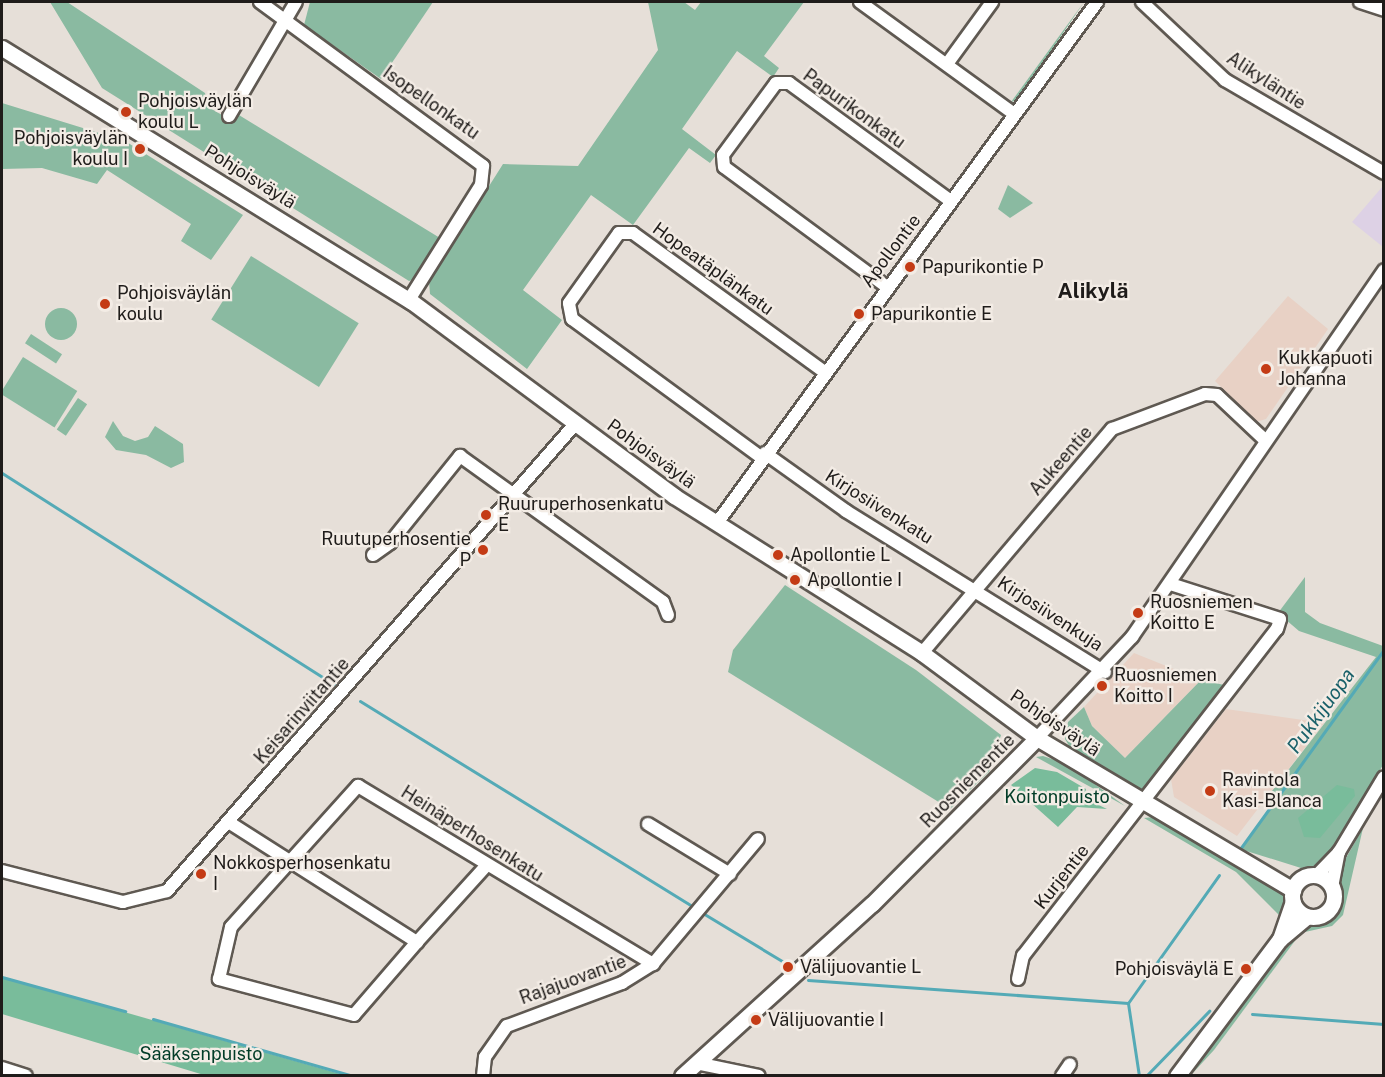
<!DOCTYPE html>
<meta charset="utf-8">
<style>
body{margin:0}
#map{position:relative;width:1385px;height:1077px;overflow:hidden;background:#e6dfd8;font-family:"Public Sans",sans-serif}
div>[style]{position:absolute}
.commercial>*{inset:0;background:#e8d1c5}
.industrial>*{inset:0;background:#ddd1e5}
.green>*{inset:0;background:#8abaa1;transform-origin:0 0}
.round{border-radius:50%}
.forest>*{inset:0;background:#79bc9b}
.stream>*{height:3px;margin:-1.5px;padding:0 1.5px;transform-origin:1.5px;border-radius:1.5px;background:#54aab6}
.roads{filter:drop-shadow(2px 0 #5f5952) drop-shadow(-2px 0 #5f5952) drop-shadow(0 2px #5f5952) drop-shadow(0 -2px #5f5952)}
.minor>*{height:12px;margin:-6px;padding:0 6px;transform-origin:6px;border-radius:6px;background:#fff}
.major>*{height:15px;margin:-7.5px;padding:0 7.5px;transform-origin:7.5px;border-radius:7.5px;background:#fff}
.major>.ring{margin:-7.5px;padding:0;box-sizing:content-box;background:none;border:15px solid #fff;border-radius:50%}
.dots>*{width:16px;height:16px;translate:-50% -50%;box-sizing:border-box;border:3px solid #f3ece5;border-radius:50%}
span{translate:-50% -50%;white-space:nowrap;text-align:center;line-height:1.15;-webkit-text-stroke:4.5px #f3ece5;paint-order:stroke}
.street-label{font-size:18px;color:#1f1c1a}
.poi-label{font-size:18px;color:#1f1c1a}
.left{translate:0 -50%;text-align:left}
.right{translate:-100% -50%;text-align:right}
.park-label{font-size:18px;color:#013c27}
.water-label{font-size:20px;color:#1a616a;font-style:italic}
.quarter-label{font-size:21px;color:#1f1c1a;font-weight:700}
.frame{position:absolute;inset:0;border:3px solid #1f1c1a;pointer-events:none}
</style>
<div id="map">
<div class="commercial">
<div style="clip-path:polygon(1288px 296px,1328px 329px,1266px 419px,1256px 422px,1215px 381px)"></div>
<div style="clip-path:polygon(1134px 653px,1201px 680px,1125px 758px,1092px 726px,1084px 707px)"></div>
<div style="clip-path:polygon(1226px 709px,1324px 723px,1237px 836px,1174px 797px,1171px 779px)"></div>
</div>
<div class="industrial">
<div style="clip-path:polygon(1383px 186px,1384px 187px,1383px 247px,1352px 222px)"></div>
</div>
<div class="green">
<div style="clip-path:polygon(50px 2px,67px 2px,205px 93px,208px 107px,229px 119px,234px 112px,440px 238px,418px 278px,409px 281px,102px 88px)"></div>
<div style="clip-path:polygon(310px 2px,433px 2px,381px 79px,304px 25px)"></div>
<div style="clip-path:polygon(648px 2px,684px 2px,695px 10px,701px 2px,804px 2px,764px 56px,779px 68px,773px 77px,737px 51px,682px 129px,716px 155px,710px 163px,689px 148px,633px 225px,591px 195px,523px 290px,562px 320px,527px 369px,430px 294px,429px 281px,503px 164px,578px 166px,658px 50px)"></div>
<div style="clip-path:polygon(1084px 2px,1018px 100px,1011px 102px)"></div>
<div style="clip-path:polygon(2px 103px,125px 141px,243px 215px,211px 260px,181px 241px,191px 224px,107px 170px,97px 184px,42px 168px,2px 169px)"></div>
<div style="clip-path:polygon(1008px 185px,1033px 203px,1010px 218px,998px 209px)"></div>
<div style="left:251px;top:256px;width:127px;height:75px;rotate:32deg"></div>
<div class="round" style="left:45px;top:308px;width:32px;height:32px"></div>
<div style="left:31px;top:334px;width:37px;height:11px;rotate:33deg"></div>
<div style="left:23px;top:357px;width:64px;height:43px;rotate:32deg"></div>
<div style="left:78px;top:398px;width:11px;height:38px;rotate:34deg"></div>
<div style="clip-path:polygon(113px 421px,123px 436px,135px 441px,148px 437px,155px 426px,183px 444px,184px 462px,171px 468px,146px 455px,116px 450px,105px 437px)"></div>
<div style="clip-path:polygon(1305px 577px,1305px 612px,1320px 623px,1383px 646px,1383px 765px,1327px 856px,1313px 867px,1301px 868px,1240px 849px,1270px 807px,1272px 791px,1376px 657px,1299px 631px,1278px 613px)"></div>
<div style="clip-path:polygon(785px 585px,916px 670px,1001px 735px,989px 772px,950px 809px,728px 672px,733px 650px)"></div>
<div style="clip-path:polygon(1201px 680px,1229px 686px,1141px 790px,1071px 749px,1065px 739px,1068px 722px,1084px 707px,1092px 726px,1125px 758px)"></div>
<div style="clip-path:polygon(1043px 756px,1067px 764px,1125px 806px,1036px 757px)"></div>
<div style="clip-path:polygon(1154px 817px,1226px 859px,1274px 880px,1285px 893px,1281px 917px,1236px 872px,1144px 818px)"></div>
<div style="clip-path:polygon(1363px 828px,1343px 915px,1332px 926px,1305px 932px,1298px 928px,1333px 914px,1340px 896px,1342px 865px)"></div>
<div style="clip-path:polygon(1294px 932px,1297px 938px,1214px 1050px,1191px 1075px,1184px 1076px)"></div>
</div>
<div class="forest">
<div style="clip-path:polygon(1035px 768px,1057px 772px,1086px 789px,1084px 798px,1107px 809px,1077px 807px,1058px 827px,1011px 785px)"></div>
<div style="clip-path:polygon(1337px 785px,1354px 789px,1355px 796px,1320px 838px,1304px 837px,1298px 818px)"></div>
<div style="clip-path:polygon(2px 977px,344px 1075px,204px 1075px,2px 1014px)"></div>
</div>
<div class="stream">
<div style="left:2px;top:473px;width:398px;rotate:32.5deg"></div>
<div style="left:360px;top:701px;width:394px;rotate:31.7deg"></div>
<div style="left:1240px;top:849px;width:246px;rotate:-54.2deg"></div>
<div style="left:701px;top:912px;width:100px;rotate:31.2deg"></div>
<div style="left:2px;top:977px;width:128px;rotate:15.5deg"></div>
<div style="left:808px;top:980px;width:321px;rotate:4.1deg"></div>
<div style="left:1252px;top:1014px;width:132px;rotate:4.3deg"></div>
<div style="left:153px;top:1019px;width:208px;rotate:15.9deg"></div>
<div style="left:1139px;top:1076px;width:74px;rotate:-98.6deg"></div>
<div style="left:1128px;top:1003px;width:157px;rotate:-54.6deg"></div>
<div style="left:1146px;top:1076px;width:91px;rotate:-45.9deg"></div>
</div>
<div class="roads">
<div class="minor">
<div style="left:260px;top:2px;width:277px;rotate:36.3deg"></div>
<div style="left:483px;top:166px;width:19px;rotate:96deg"></div>
<div style="left:481px;top:185px;width:136px;rotate:122.1deg"></div>
<div style="left:860px;top:2px;width:190px;rotate:36deg"></div>
<div style="left:1142px;top:2px;width:114px;rotate:43.2deg"></div>
<div style="left:1225px;top:80px;width:184px;rotate:30.3deg"></div>
<div style="left:1360px;top:2px;width:25px;rotate:18deg"></div>
<div style="left:947px;top:64px;width:77px;rotate:-54deg"></div>
<div style="left:229px;top:116px;width:132px;rotate:-59.6deg"></div>
<div style="left:887px;top:287px;width:202px;rotate:-143.6deg"></div>
<div style="left:724px;top:167px;width:12px;rotate:-95deg"></div>
<div style="left:723px;top:155px;width:89px;rotate:-53.6deg"></div>
<div style="left:776px;top:83px;width:13px"></div>
<div style="left:789px;top:83px;width:200px;rotate:36.1deg"></div>
<div style="left:765px;top:453px;width:100px;rotate:35.6deg"></div>
<div style="left:846px;top:511px;width:305px;rotate:31.9deg"></div>
<div style="left:762px;top:458px;width:235px;rotate:-143.8deg"></div>
<div style="left:572px;top:319px;width:16px;rotate:-101deg"></div>
<div style="left:569px;top:303px;width:86px;rotate:-54.5deg"></div>
<div style="left:619px;top:233px;width:14px"></div>
<div style="left:633px;top:233px;width:236px;rotate:36deg"></div>
<div style="left:717px;top:523px;width:645px;rotate:-53.89deg"></div>
<div style="left:373px;top:555px;width:21px;rotate:-35deg"></div>
<div style="left:390px;top:543px;width:112px;rotate:-51.2deg"></div>
<div style="left:460px;top:456px;width:250px;rotate:35.7deg"></div>
<div style="left:663px;top:602px;width:14px;rotate:69deg"></div>
<div style="left:922px;top:653px;width:294px;rotate:-49.7deg"></div>
<div style="left:1112px;top:429px;width:99px;rotate:-20.6deg"></div>
<div style="left:1205px;top:394px;width:12px;rotate:5deg"></div>
<div style="left:1217px;top:395px;width:67px;rotate:43.2deg"></div>
<div style="left:1037px;top:738px;width:139px;rotate:-46.8deg"></div>
<div style="left:1132px;top:637px;width:445px;rotate:-55.5deg"></div>
<div style="left:230px;top:823px;width:222px;rotate:32.5deg"></div>
<div style="left:417px;top:942px;width:103px;rotate:-47.8deg"></div>
<div style="left:648px;top:824px;width:96px;rotate:31.4deg"></div>
<div style="left:2px;top:871px;width:125px;rotate:14.4deg"></div>
<div style="left:123px;top:902px;width:45px;rotate:-14deg"></div>
<div style="left:167px;top:891px;width:622px;rotate:-48.85deg"></div>
<div style="left:1317px;top:875px;width:32px;rotate:-46deg"></div>
<div style="left:1339px;top:852px;width:87px;rotate:-59deg"></div>
<div style="left:1332px;top:887px;width:36px;rotate:-79deg"></div>
<div style="left:417px;top:942px;width:96px;rotate:130.8deg"></div>
<div style="left:354px;top:1015px;width:140px;rotate:-165.1deg"></div>
<div style="left:219px;top:979px;width:53px;rotate:-77deg"></div>
<div style="left:231px;top:927px;width:190px;rotate:-48deg"></div>
<div style="left:358px;top:786px;width:345px;rotate:31.1deg"></div>
<div style="left:1018px;top:979px;width:24px;rotate:-78deg"></div>
<div style="left:1023px;top:956px;width:414px;rotate:-52.2deg"></div>
<div style="left:1277px;top:629px;width:10px;rotate:-73deg"></div>
<div style="left:1280px;top:619px;width:115px;rotate:-162.3deg"></div>
<div style="left:696px;top:1063px;width:64px;rotate:11.7deg"></div>
<div style="left:2px;top:1068px;width:25px;rotate:18deg"></div>
<div style="left:483px;top:1076px;width:19px;rotate:-84deg"></div>
<div style="left:485px;top:1057px;width:38px;rotate:-55deg"></div>
<div style="left:507px;top:1026px;width:123px;rotate:-20.5deg"></div>
<div style="left:622px;top:983px;width:36px;rotate:-32deg"></div>
<div style="left:653px;top:964px;width:163px;rotate:-50deg"></div>
<div style="left:1062px;top:1076px;width:14px;rotate:-56deg"></div>
</div>
<div class="major">
<div style="left:2px;top:48px;width:482px;rotate:31.8deg"></div>
<div style="left:412px;top:302px;width:326px;rotate:36.5deg"></div>
<div style="left:674px;top:496px;width:294px;rotate:32.3deg"></div>
<div style="left:922px;top:653px;width:143px;rotate:36.5deg"></div>
<div style="left:1037px;top:738px;width:298px;rotate:30.7deg"></div>
<div class="ring" style="left:1292px;top:875px;width:27px;height:27px"></div>
<div style="left:1280px;top:939px;width:39px;rotate:-71deg"></div>
<div style="left:682px;top:1076px;width:256px;rotate:-42.2deg"></div>
<div style="left:872px;top:904px;width:234px;rotate:-45.2deg"></div>
<div style="left:1177px;top:1076px;width:171px;rotate:-53.1deg"></div>
<div style="left:1280px;top:939px;width:35px;rotate:-40deg"></div>
</div>
</div>
<div class="dots">
<div style="left:126px;top:112px;background:#c43b15"></div>
<div style="left:140px;top:149px;background:#c43b15"></div>
<div style="left:910px;top:267px;background:#c43b15"></div>
<div style="left:105px;top:304px;background:#c43b15"></div>
<div style="left:859px;top:314px;background:#c43b15"></div>
<div style="left:1266px;top:369px;background:#c43b15"></div>
<div style="left:486px;top:515px;background:#c43b15"></div>
<div style="left:483px;top:550px;background:#c43b15"></div>
<div style="left:778px;top:555px;background:#c43b15"></div>
<div style="left:795px;top:580px;background:#c43b15"></div>
<div style="left:1138px;top:613px;background:#c43b15"></div>
<div style="left:1102px;top:686px;background:#c43b15"></div>
<div style="left:1210px;top:791px;background:#c43b15"></div>
<div style="left:201px;top:874px;background:#c43b15"></div>
<div style="left:788px;top:967px;background:#c43b15"></div>
<div style="left:1246px;top:969px;background:#c43b15"></div>
<div style="left:756px;top:1020px;background:#c43b15"></div>
</div>
<div class="street-label">
<span style="left:1266px;top:81px;rotate:33deg">Alikyläntie</span>
<span style="left:431px;top:103px;rotate:35deg">Isopellonkatu</span>
<span style="left:854px;top:109px;rotate:36deg">Papurikonkatu</span>
<span style="left:250px;top:177px;rotate:32deg">Pohjoisväylä</span>
<span style="left:891px;top:251px;rotate:-53deg">Apollontie</span>
<span style="left:713px;top:269px;rotate:36deg">Hopeatäplänkatu</span>
<span style="left:651px;top:454px;rotate:36deg">Pohjoisväylä</span>
<span style="left:1061px;top:461px;rotate:-49deg">Aukeentie</span>
<span style="left:879px;top:507px;rotate:32deg">Kirjosiivenkatu</span>
<span style="left:1050px;top:614px;rotate:33deg">Kirjosiivenkuja</span>
<span style="left:302px;top:711px;rotate:-49deg">Keisarinviitantie</span>
<span style="left:1055px;top:723px;rotate:34deg">Pohjoisväylä</span>
<span style="left:968px;top:781px;rotate:-45deg">Ruosniementie</span>
<span style="left:472px;top:834px;rotate:32deg">Heinäperhosenkatu</span>
<span style="left:1062px;top:877px;rotate:-52deg">Kurjentie</span>
<span style="left:573px;top:980px;rotate:-20deg">Rajajuovantie</span>
</div>
<div class="poi-label">
<span class="left" style="left:138px;top:112px">Pohjoisväylän<br>koulu L</span>
<span class="right" style="left:128px;top:149px">Pohjoisväylän<br>koulu I</span>
<span class="left" style="left:922px;top:267px">Papurikontie P</span>
<span class="left" style="left:117px;top:304px">Pohjoisväylän<br>koulu</span>
<span class="left" style="left:871px;top:314px">Papurikontie E</span>
<span class="left" style="left:1278px;top:369px">Kukkapuoti<br>Johanna</span>
<span class="left" style="left:498px;top:515px">Ruuruperhosenkatu<br>E</span>
<span class="right" style="left:471px;top:550px">Ruutuperhosentie<br>P</span>
<span class="left" style="left:790px;top:555px">Apollontie L</span>
<span class="left" style="left:807px;top:580px">Apollontie I</span>
<span class="left" style="left:1150px;top:613px">Ruosniemen<br>Koitto E</span>
<span class="left" style="left:1114px;top:686px">Ruosniemen<br>Koitto I</span>
<span class="left" style="left:1222px;top:791px">Ravintola<br>Kasi-Blanca</span>
<span class="left" style="left:213px;top:874px">Nokkosperhosenkatu<br>I</span>
<span class="left" style="left:800px;top:967px">Välijuovantie L</span>
<span class="right" style="left:1234px;top:969px">Pohjoisväylä E</span>
<span class="left" style="left:768px;top:1020px">Välijuovantie I</span>
</div>
<div class="park-label">
<span style="left:1057px;top:797px">Koitonpuisto</span>
<span style="left:201px;top:1054px">Sääksenpuisto</span>
</div>
<div class="water-label">
<span style="left:1321px;top:711px;rotate:-54deg">Pukkijuopa</span>
</div>
<div class="quarter-label">
<span style="left:1093px;top:291px">Alikylä</span>
</div>
<div class="frame"></div>
</div>
